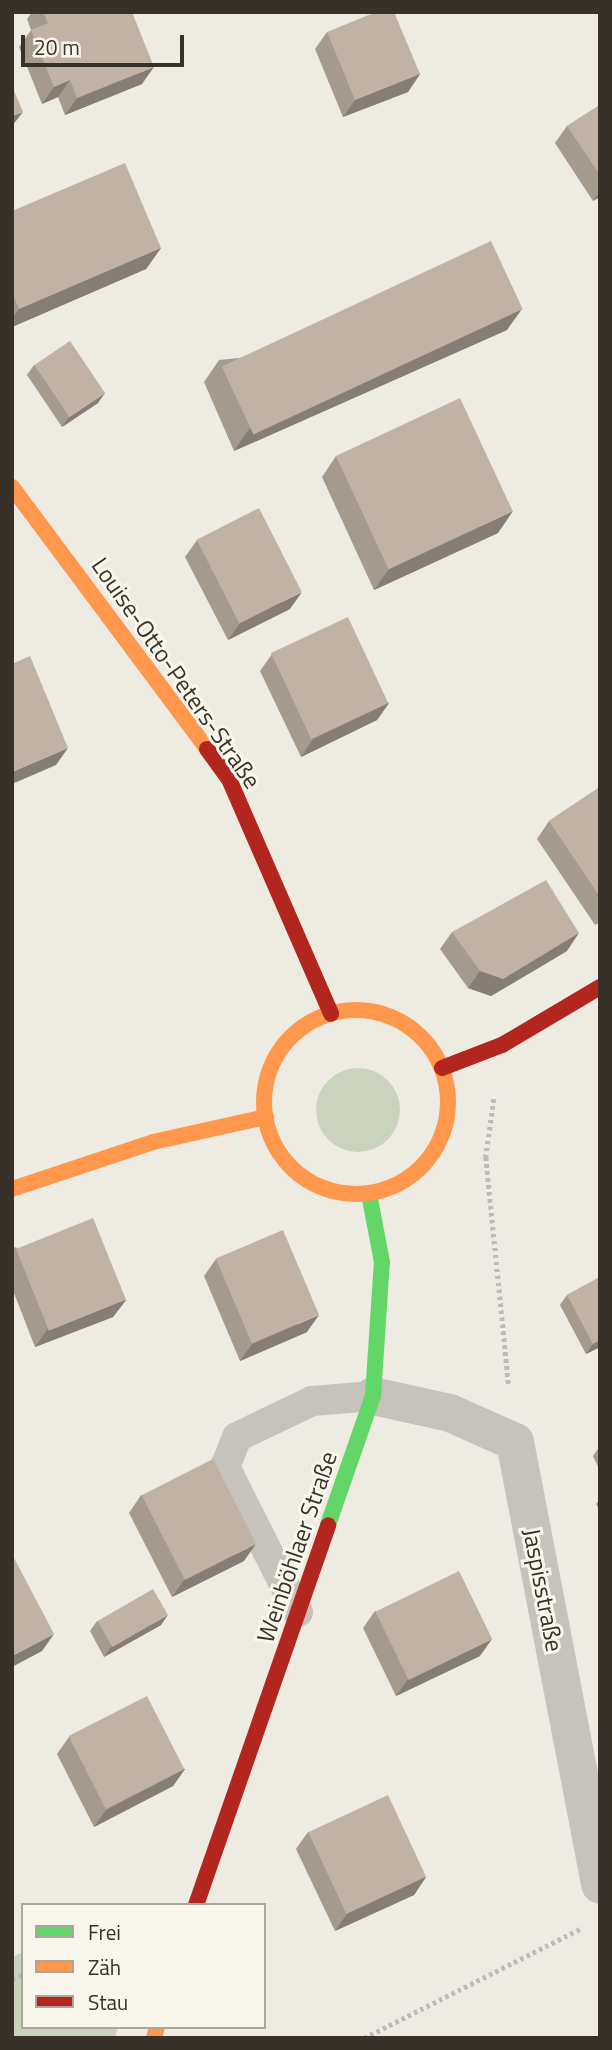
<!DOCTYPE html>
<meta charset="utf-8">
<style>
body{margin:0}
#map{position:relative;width:612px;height:2050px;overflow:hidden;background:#eeebe3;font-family:"Titillium Web",sans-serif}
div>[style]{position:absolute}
.green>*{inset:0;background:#cbd3be}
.round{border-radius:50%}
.path>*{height:4.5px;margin-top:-2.25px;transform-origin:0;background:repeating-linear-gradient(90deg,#bfbbb4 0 3.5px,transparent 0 7px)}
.lane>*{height:30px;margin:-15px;padding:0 15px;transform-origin:15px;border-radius:15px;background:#c6c3bc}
.street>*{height:38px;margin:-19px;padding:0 19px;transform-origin:19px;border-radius:19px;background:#c6c3bc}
.fast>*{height:16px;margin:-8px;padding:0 8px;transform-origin:8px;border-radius:8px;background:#63d668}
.slow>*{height:16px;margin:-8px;padding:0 8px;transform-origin:8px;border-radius:8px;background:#ff974d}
.slow>.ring{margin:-8px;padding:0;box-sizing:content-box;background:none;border:16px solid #ff974d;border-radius:50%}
.jam>*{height:16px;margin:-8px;padding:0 8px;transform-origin:8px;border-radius:8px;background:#b3261e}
.wall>*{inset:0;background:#a59a8e}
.shaded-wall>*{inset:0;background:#867d74}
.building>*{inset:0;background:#c0b3a5;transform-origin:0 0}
span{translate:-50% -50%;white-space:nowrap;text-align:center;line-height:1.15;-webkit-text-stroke:6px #f9f6eb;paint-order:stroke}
.street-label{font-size:24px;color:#37312a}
.frame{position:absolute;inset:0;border:14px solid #37312a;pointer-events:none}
.legend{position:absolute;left:21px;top:1903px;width:245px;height:126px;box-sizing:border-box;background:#f9f6eb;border:2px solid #aba79e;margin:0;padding:9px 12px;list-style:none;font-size:21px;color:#37312a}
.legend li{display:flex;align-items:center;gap:14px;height:35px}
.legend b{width:35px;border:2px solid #aba79e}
.scale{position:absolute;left:21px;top:35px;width:163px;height:32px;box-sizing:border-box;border:4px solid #37312a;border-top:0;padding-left:9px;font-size:21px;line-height:24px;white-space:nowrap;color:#37312a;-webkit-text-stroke:5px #f9f6eb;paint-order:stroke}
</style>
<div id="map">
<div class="green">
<div class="round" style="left:316px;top:1068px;width:84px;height:84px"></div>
<div style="clip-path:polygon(23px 1952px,23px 2027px,118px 2027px,115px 2038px,12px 2038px,12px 1957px)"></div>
</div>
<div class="path">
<div style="left:494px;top:1099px;width:59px;rotate:97.9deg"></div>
<div style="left:486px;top:1157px;width:230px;rotate:84.3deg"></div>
<div style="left:12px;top:1979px;width:12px;rotate:-24deg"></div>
<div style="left:364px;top:2038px;width:244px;rotate:-26.8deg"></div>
</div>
<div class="lane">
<div style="left:298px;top:1612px;width:162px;rotate:-116.7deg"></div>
<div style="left:225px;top:1467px;width:32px;rotate:-68deg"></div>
<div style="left:237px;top:1437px;width:83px;rotate:-25.6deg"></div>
<div style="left:312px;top:1401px;width:61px;rotate:-4.7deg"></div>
</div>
<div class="street">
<div style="left:373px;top:1396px;width:79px;rotate:12.4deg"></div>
<div style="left:450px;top:1413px;width:71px;rotate:24deg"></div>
<div style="left:515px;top:1442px;width:451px;rotate:79.1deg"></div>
</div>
<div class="fast">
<div style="left:328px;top:1525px;width:137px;rotate:-70.8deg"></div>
<div style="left:373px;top:1396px;width:134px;rotate:-86.2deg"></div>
<div style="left:382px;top:1262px;width:69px;rotate:-100.8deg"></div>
</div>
<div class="slow">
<div style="left:12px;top:487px;width:327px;rotate:53.3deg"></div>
<div class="ring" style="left:264px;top:1010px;width:168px;height:168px"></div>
<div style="left:12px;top:1189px;width:149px;rotate:-18.4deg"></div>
<div style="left:153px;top:1142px;width:116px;rotate:-12.5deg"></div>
<div style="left:154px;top:2038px;width:11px;rotate:-75deg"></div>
</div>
<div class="jam">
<div style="left:207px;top:749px;width:37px;rotate:54deg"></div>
<div style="left:229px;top:779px;width:256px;rotate:66.5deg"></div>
<div style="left:442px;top:1068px;width:64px;rotate:-21deg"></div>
<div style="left:502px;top:1045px;width:114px;rotate:-30.6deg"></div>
<div style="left:196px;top:1905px;width:402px;rotate:-70.8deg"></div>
</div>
<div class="wall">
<div style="clip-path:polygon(32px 12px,132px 12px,142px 84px,65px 115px,58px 97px,42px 104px,19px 47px,31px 30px,27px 19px)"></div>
<div style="clip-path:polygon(327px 32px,420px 74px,408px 92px,343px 117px,315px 49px)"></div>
<div style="clip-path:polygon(600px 105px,600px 197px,593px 201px,555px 143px,567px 126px)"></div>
<div style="clip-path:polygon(12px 211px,161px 248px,146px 269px,12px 327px)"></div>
<div style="clip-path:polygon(507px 330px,234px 451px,204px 382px,219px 360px)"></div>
<div style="clip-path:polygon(34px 365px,98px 403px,62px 427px,27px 375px)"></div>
<div style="clip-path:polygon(336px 456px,498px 533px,374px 590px,322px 477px)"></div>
<div style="clip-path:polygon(197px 540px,290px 609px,228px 640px,185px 557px)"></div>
<div style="clip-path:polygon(272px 654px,389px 703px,377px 720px,301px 757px,260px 671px)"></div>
<div style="clip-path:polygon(600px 787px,600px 922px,595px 925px,537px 839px,549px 821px)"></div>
<div style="clip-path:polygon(452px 932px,567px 951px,491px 996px,468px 988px,440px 949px)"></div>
<div style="clip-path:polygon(15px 1247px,126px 1300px,113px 1317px,35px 1347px,12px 1288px,12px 1252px)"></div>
<div style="clip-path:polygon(216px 1259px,307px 1332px,240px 1361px,204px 1276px)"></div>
<div style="clip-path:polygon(600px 1277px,600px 1347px,586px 1354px,560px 1305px,567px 1295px)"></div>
<div style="clip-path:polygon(600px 1446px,600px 1471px,593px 1456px)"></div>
<div style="clip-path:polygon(141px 1495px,244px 1561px,172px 1597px,129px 1513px)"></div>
<div style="clip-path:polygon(600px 1499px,600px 1511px,596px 1504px)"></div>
<div style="clip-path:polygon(375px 1611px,480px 1656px,396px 1696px,363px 1628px)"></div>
<div style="clip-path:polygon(97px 1621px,161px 1625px,104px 1657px,90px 1631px)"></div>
<div style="clip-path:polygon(69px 1737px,185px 1769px,173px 1786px,94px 1827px,57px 1754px)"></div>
<div style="clip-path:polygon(308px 1832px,426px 1877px,414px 1895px,335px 1931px,296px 1849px)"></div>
</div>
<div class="shaded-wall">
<div style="clip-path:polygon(154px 67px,142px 84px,65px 115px,77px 98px)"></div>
<div style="clip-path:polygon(420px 74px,408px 92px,343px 117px,355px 100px)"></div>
<div style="clip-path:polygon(70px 80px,58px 97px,42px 104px,54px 87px)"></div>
<div style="clip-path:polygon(23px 112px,12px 126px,12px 116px)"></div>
<div style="clip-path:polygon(600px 192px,600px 197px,593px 201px)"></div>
<div style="clip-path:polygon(161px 248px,146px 269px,12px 327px,12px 319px,19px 309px)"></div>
<div style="clip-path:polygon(522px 309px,507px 330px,234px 451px,249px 429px)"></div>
<div style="clip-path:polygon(105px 393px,98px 403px,62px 427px,69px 417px)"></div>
<div style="clip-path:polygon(513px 511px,498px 533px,374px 590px,389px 569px)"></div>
<div style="clip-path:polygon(302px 592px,290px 609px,228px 640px,240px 623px)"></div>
<div style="clip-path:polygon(389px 703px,377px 720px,301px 757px,313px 739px)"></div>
<div style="clip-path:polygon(68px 748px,56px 765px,12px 784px,12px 772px)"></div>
<div style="clip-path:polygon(579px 933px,567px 951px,491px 996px,468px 988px,480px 971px)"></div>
<div style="clip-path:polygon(126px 1300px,113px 1317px,35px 1347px,47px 1330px)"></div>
<div style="clip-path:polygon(319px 1315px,307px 1332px,240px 1361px,252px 1344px)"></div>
<div style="clip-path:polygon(600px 1340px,600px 1347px,586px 1354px,593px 1344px)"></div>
<div style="clip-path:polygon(256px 1544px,244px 1561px,172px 1597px,184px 1580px)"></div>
<div style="clip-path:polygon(168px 1615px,161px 1625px,104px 1657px,111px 1647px)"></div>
<div style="clip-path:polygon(54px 1634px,42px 1651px,12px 1667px,12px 1656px)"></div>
<div style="clip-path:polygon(492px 1639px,480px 1656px,396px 1696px,408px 1679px)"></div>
<div style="clip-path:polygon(185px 1769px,173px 1786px,94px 1827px,106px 1810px)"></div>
<div style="clip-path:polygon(426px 1877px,414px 1895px,335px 1931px,347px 1914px)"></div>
</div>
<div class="building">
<div style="clip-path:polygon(43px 12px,132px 12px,154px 67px,77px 98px,70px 80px,54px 87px,31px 30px,48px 23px)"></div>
<div style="clip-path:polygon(376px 12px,394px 12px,420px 74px,355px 100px,327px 32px)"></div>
<div style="clip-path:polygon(12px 86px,23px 112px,12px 116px)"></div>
<div style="clip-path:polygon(600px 105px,600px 175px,567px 126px)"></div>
<div style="clip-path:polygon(125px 163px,161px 248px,19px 309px,12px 293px,12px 211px)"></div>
<div style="left:491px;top:241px;width:75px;height:297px;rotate:65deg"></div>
<div style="left:70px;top:341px;width:63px;height:43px;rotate:56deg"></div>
<div style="left:460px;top:398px;width:125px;height:137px;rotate:65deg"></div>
<div style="left:259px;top:508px;width:94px;height:70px;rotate:63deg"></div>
<div style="left:348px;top:617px;width:95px;height:85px;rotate:65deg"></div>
<div style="clip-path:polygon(30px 656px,68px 748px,12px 772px,12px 664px)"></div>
<div style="clip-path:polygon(600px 787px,600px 897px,549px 821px)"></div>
<div style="clip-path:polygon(546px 880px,579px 933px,503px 979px,480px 971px,452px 932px)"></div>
<div style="left:93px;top:1218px;width:88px;height:83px;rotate:68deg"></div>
<div style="left:283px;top:1230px;width:92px;height:73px;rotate:67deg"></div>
<div style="clip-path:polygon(600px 1277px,600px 1340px,593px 1344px,567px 1295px)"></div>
<div style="left:213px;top:1459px;width:95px;height:80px;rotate:63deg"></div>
<div style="clip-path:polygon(12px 1556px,13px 1556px,54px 1634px,12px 1656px)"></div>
<div style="left:459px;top:1571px;width:76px;height:93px;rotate:64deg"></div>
<div style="left:153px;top:1589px;width:30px;height:64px;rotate:60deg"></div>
<div style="left:147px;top:1696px;width:82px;height:88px;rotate:63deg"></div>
<div style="left:388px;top:1795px;width:90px;height:88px;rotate:65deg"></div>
</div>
<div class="street-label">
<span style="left:176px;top:673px;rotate:55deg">Louise-Otto-Peters-Straße</span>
<span style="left:297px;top:1547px;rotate:-71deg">Weinböhlaer Straße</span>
<span style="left:543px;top:1590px;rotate:79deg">Jaspisstraße</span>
</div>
<div class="frame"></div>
<ul class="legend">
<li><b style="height:9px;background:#63d668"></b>Frei</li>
<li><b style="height:9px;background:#ff974d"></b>Zäh</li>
<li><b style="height:9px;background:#b3261e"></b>Stau</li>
</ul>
<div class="scale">20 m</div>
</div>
